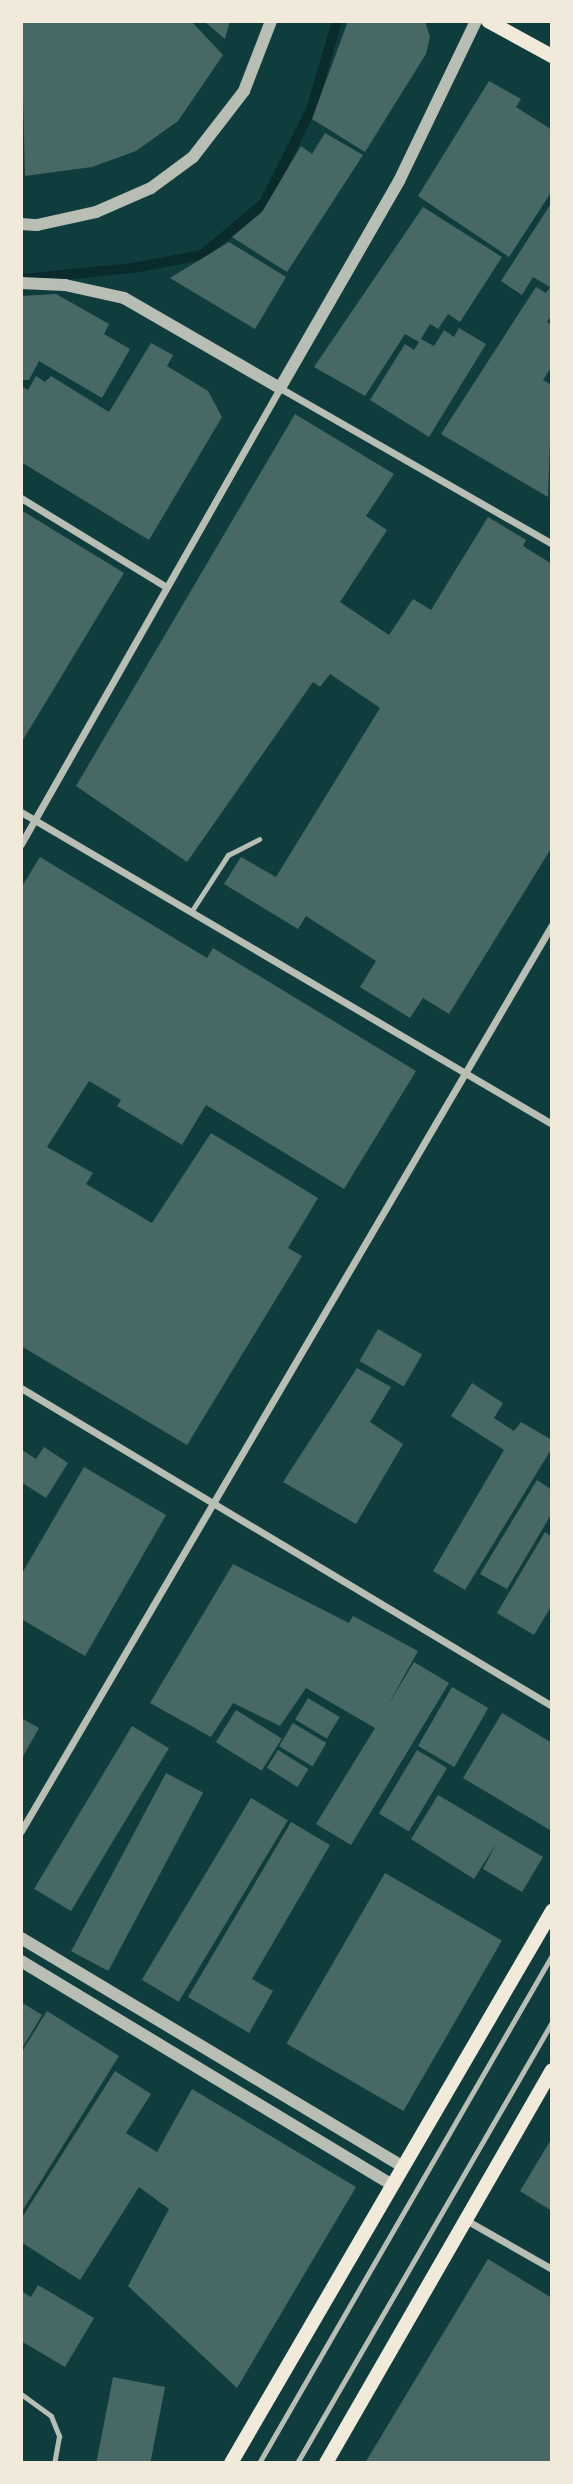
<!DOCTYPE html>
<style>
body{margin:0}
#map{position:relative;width:573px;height:2484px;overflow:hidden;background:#0f3d3e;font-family:"Open Sans",sans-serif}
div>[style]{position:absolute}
.stream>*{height:10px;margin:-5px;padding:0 5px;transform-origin:5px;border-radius:5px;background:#0a2a2b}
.building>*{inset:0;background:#486865;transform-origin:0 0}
.service>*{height:5px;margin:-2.5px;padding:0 2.5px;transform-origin:2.5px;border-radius:2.5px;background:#b8beb3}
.minor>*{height:7px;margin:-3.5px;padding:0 3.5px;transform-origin:3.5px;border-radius:3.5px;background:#b8beb3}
.tertiary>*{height:12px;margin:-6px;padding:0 6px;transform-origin:6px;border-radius:6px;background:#b8beb3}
.secondary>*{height:14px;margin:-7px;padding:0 7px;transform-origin:7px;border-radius:7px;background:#f1e9da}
span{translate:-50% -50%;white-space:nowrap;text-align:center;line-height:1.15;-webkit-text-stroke:5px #f1e9da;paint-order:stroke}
.frame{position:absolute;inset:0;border:23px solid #f1e9da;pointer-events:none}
</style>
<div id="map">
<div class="stream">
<div style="left:22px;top:279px;width:112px;rotate:-5.7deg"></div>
<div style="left:133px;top:268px;width:70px;rotate:-10.7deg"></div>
<div style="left:202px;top:255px;width:81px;rotate:-40deg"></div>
<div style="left:264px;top:203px;width:104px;rotate:-63.2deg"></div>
<div style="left:311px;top:110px;width:93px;rotate:-73.7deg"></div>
</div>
<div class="building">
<div style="clip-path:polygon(21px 21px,191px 21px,223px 55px,178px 121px,136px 151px,92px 167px,25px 176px)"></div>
<div style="clip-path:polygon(204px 21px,230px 21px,225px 39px)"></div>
<div style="clip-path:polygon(348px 21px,425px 21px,430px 37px,426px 54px,365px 152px,312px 119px)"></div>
<div style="clip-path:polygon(489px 81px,521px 99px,516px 107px,552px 130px,552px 191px,509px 257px,418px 196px)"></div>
<div style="clip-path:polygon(325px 133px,363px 155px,287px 272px,232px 237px,262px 212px,301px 146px,312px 154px)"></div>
<div style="clip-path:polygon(552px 202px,552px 315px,547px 322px,552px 325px,552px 366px,543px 380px,552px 385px,548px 497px,441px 434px,536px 287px,546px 293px,550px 287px,533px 277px,522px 295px,501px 281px)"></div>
<div style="clip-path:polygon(423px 207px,502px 257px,460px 322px,448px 314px,438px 329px,430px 324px,421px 339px,434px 346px,444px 330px,454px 337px,459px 328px,486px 344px,429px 437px,370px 400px,405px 344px,414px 350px,419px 342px,405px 334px,365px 396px,314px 367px)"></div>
<div style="clip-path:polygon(229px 242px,286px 277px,255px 329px,170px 278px)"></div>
<div style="clip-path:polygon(56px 294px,109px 324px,104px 334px,130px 349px,102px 398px,39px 361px,29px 380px,21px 380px,21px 296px)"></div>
<div style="clip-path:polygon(151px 343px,173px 355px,167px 366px,208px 391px,222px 417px,149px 540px,21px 462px,21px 386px,28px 390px,36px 376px,45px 382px,51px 376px,109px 412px)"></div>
<div style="clip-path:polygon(295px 414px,394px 474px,366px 516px,387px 530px,340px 602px,389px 635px,413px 599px,431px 610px,488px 517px,526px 540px,523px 546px,552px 564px,552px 847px,449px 1014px,423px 998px,410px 1018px,360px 987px,376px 961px,306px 916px,298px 929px,224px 884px,241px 857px,276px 877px,380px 708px,330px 674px,320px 687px,313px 682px,187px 862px,76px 786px)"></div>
<div style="clip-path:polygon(21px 510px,124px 573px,21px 743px)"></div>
<div style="clip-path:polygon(40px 857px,207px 958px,213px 948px,416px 1071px,344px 1189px,206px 1105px,182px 1145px,117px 1106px,121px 1100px,89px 1081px,47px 1147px,93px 1173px,86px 1184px,152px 1223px,211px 1133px,318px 1198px,288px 1248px,302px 1256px,187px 1445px,21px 1346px,21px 888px)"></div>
<div style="left:378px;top:1329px;width:51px;height:37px;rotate:30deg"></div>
<div style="clip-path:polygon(357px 1368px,391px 1387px,370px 1422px,403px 1444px,356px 1524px,283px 1482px)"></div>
<div style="clip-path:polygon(472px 1383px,503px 1403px,494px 1418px,514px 1431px,521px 1422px,552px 1440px,552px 1448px,465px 1590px,433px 1571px,504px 1450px,451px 1416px)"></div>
<div style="clip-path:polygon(44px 1447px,68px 1463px,46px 1498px,21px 1482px,21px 1449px,36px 1459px)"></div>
<div style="clip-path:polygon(84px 1467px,166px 1515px,85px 1656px,21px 1619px,21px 1575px)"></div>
<div style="clip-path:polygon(537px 1480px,552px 1490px,552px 1513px,507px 1589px,480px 1574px)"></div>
<div style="clip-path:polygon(545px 1532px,552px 1537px,552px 1605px,534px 1635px,497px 1613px)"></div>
<div style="clip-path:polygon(233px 1564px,349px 1623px,353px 1616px,418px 1651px,388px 1705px,414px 1662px,449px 1683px,351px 1845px,316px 1824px,375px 1728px,306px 1688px,280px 1726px,233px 1703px,211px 1737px,150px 1703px)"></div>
<div style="left:452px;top:1687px;width:42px;height:68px;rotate:30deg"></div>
<div style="left:308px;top:1698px;width:37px;height:25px;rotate:31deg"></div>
<div style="left:236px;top:1710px;width:54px;height:38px;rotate:32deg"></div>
<div style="clip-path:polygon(502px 1713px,552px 1743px,550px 1830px,463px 1778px)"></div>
<div style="clip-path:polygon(21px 1718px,39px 1728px,21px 1760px)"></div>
<div style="left:293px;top:1723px;width:39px;height:27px;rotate:31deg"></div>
<div style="left:132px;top:1726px;width:43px;height:190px;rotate:31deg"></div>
<div style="left:278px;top:1750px;width:36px;height:21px;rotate:32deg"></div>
<div style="left:417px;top:1750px;width:35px;height:74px;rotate:31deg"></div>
<div style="left:166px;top:1773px;width:42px;height:202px;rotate:28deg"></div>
<div style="clip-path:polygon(438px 1795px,543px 1857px,522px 1892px,483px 1869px,496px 1844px,474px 1879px,411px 1839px)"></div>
<div style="left:251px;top:1798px;width:43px;height:212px;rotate:31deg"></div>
<div style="clip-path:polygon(291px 1822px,330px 1845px,252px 1979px,273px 1991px,249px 2033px,188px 1997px)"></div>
<div style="left:385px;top:1873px;width:135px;height:197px;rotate:30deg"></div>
<div style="clip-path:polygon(21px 2002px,42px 2015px,21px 2050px)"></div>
<div style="clip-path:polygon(47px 2011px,119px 2056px,21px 2213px,21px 2053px)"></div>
<div style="clip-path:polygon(115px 2071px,151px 2094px,126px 2133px,157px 2152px,192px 2089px,356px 2187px,237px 2388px,128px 2286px,169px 2209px,139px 2187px,80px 2280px,21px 2242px,21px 2219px)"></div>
<div style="clip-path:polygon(552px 2138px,552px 2211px,520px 2191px)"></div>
<div style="clip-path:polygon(488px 2259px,552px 2298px,552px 2463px,365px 2463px)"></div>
<div style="clip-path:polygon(38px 2285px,94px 2318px,65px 2367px,21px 2341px,21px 2291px,31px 2297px)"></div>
<div style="left:113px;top:2377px;width:53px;height:88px;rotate:11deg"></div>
</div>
<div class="service">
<div style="left:191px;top:912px;width:68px;rotate:-57deg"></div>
<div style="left:228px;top:855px;width:35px;rotate:-27deg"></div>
<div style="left:21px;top:2394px;width:37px;rotate:36deg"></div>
<div style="left:51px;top:2416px;width:22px;rotate:68deg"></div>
<div style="left:59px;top:2436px;width:27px;rotate:100deg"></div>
<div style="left:259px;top:2463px;width:586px;rotate:-60.02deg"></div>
<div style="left:297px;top:2463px;width:509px;rotate:-59.96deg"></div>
</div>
<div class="minor">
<div style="left:21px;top:498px;width:170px;rotate:31.5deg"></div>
<div style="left:21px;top:812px;width:616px;rotate:30.44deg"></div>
<div style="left:21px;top:844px;width:524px;rotate:-60.4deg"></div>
<div style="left:280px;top:388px;width:314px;rotate:29.8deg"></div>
<div style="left:21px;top:1388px;width:619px;rotate:30.92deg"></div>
<div style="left:21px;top:1831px;width:1050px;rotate:-59.63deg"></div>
<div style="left:466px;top:2220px;width:99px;rotate:29.7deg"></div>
</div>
<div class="tertiary">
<div style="left:21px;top:224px;width:16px;rotate:4deg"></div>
<div style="left:37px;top:225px;width:60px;rotate:-12.4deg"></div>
<div style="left:96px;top:212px;width:60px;rotate:-23.6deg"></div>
<div style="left:151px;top:188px;width:52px;rotate:-36.4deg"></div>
<div style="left:193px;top:157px;width:83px;rotate:-52.3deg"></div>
<div style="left:244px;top:91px;width:75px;rotate:-68.9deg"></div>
<div style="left:21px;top:283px;width:44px;rotate:2.6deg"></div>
<div style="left:65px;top:285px;width:60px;rotate:12.4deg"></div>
<div style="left:124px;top:298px;width:180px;rotate:30deg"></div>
<div style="left:280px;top:388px;width:239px;rotate:-60.1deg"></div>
<div style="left:399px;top:181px;width:178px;rotate:-64.3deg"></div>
<div style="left:21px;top:1938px;width:445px;rotate:30.9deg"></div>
<div style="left:21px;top:1961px;width:433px;rotate:31.1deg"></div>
</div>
<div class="secondary">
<div style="left:488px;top:21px;width:73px;rotate:28.7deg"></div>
<div style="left:231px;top:2463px;width:639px;rotate:-59.82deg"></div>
<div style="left:326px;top:2463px;width:453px;rotate:-60.1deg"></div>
</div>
<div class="frame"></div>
</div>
